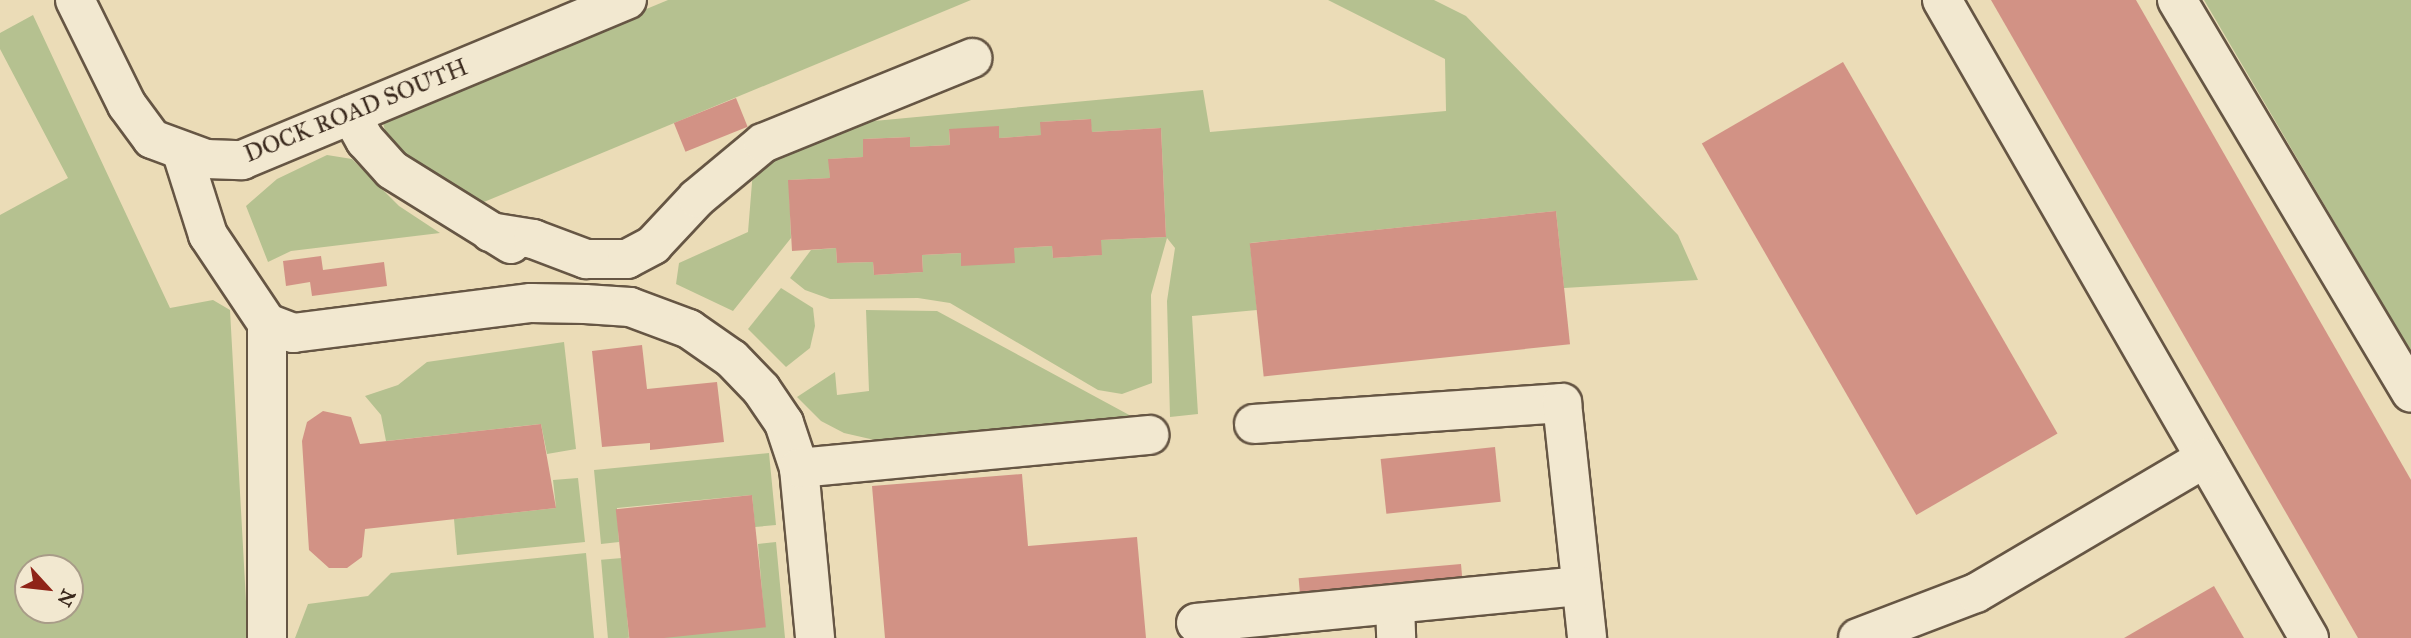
<!DOCTYPE html>
<style>
body{margin:0}
#map{position:relative;width:2411px;height:638px;overflow:hidden;background:#ebdcb7;font-family:"IM FELL Great Primer",serif}
div>[style]{position:absolute}
.green>*{inset:0;background:#b5c190;transform-origin:0 0}
.building>*{inset:0;background:#d29285;transform-origin:0 0}
.roads{filter:drop-shadow(2px 0 #665644) drop-shadow(-2px 0 #665644) drop-shadow(0 2px #665644) drop-shadow(0 -2px #665644)}
.minor>*{height:38px;margin:-19px;padding:0 19px;transform-origin:19px;border-radius:19px;background:#f2e8d0}
span{translate:-50% -50%;white-space:nowrap;text-align:center;line-height:1.15;-webkit-text-stroke:5px #f2e8d0;paint-order:stroke}
.street-label{font-size:24px;color:#3a291d}
.north{position:absolute;left:14px;top:554px;width:70px;height:70px;box-sizing:border-box;background:#f2e8d0;border:2px solid #a89c88;border-radius:50%;rotate:117deg;font-size:19px;font-weight:700;line-height:28px;text-align:center;color:#3a291d}
.north::after{content:'';display:block;margin:auto;width:24px;height:32px;background:#8f2418;clip-path:polygon(50% 0,100% 100%,50% 72%,0 100%)}
</style>
<div id="map">
<div class="green">
<div style="clip-path:polygon(668px 0,971px 0,479px 204px,409px 166px,388px 142px,382px 119px)"></div>
<div style="clip-path:polygon(1328px 0,1434px 0,1466px 16px,1678px 235px,1698px 280px,1564px 288px,1556px 211px,1250px 243px,1257px 310px,1192px 316px,1198px 414px,1170px 417px,1167px 301px,1175px 248px,1167px 238px,1151px 295px,1152px 383px,1122px 394px,1098px 390px,950px 303px,918px 298px,830px 299px,805px 290px,790px 278px,811px 250px,836px 248px,837px 263px,873px 262px,874px 275px,923px 272px,922px 255px,961px 253px,961px 265px,1014px 248px,1052px 246px,1053px 258px,1101px 255px,1101px 240px,1166px 237px,1161px 128px,1092px 132px,1090px 119px,1041px 122px,1041px 135px,999px 138px,999px 127px,949px 130px,950px 145px,910px 147px,909px 137px,863px 139px,863px 157px,829px 159px,830px 178px,789px 180px,791px 238px,733px 311px,676px 284px,679px 263px,748px 232px,754px 158px,874px 121px,1203px 90px,1210px 132px,1446px 111px,1445px 59px)"></div>
<div style="clip-path:polygon(2204px 0,2411px 0,2411px 352px)"></div>
<div style="clip-path:polygon(evenodd,33px 15px,170px 308px,213px 300px,230px 310px,248px 638px,0 638px,0 215px,68px 178px,0 49px,0 33px,33px 15px,28px 568px,70px 568px,70px 610px,28px 610px,28px 568px)"></div>
<div style="clip-path:polygon(327px 155px,352px 159px,399px 206px,440px 233px,291px 251px,268px 262px,246px 206px,277px 179px)"></div>
<div style="clip-path:polygon(781px 288px,813px 308px,815px 326px,810px 348px,786px 367px,748px 329px)"></div>
<div style="clip-path:polygon(866px 310px,937px 311px,1144px 423px,879px 441px,844px 433px,821px 421px,797px 397px,835px 372px,837px 395px,869px 391px)"></div>
<div style="clip-path:polygon(564px 342px,576px 449px,547px 454px,541px 424px,386px 441px,381px 415px,365px 396px,398px 385px,427px 362px)"></div>
<div style="clip-path:polygon(769px 453px,776px 525px,755px 527px,752px 495px,617px 508px,619px 542px,601px 544px,594px 470px)"></div>
<div style="clip-path:polygon(578px 478px,585px 542px,457px 555px,454px 519px,556px 508px,553px 480px)"></div>
<div style="clip-path:polygon(776px 542px,785px 638px,646px 638px,765px 627px,758px 544px)"></div>
<div style="clip-path:polygon(586px 553px,594px 638px,295px 638px,308px 604px,368px 596px,391px 573px)"></div>
<div style="left:622px;top:558px;width:80px;height:21px;rotate:85deg"></div>
</div>
<div class="building">
<div style="clip-path:polygon(1991px 0,2136px 0,2411px 480px,2411px 638px,2358px 638px)"></div>
<div style="left:1843px;top:62px;width:429px;height:163px;rotate:60deg"></div>
<div style="left:736px;top:98px;width:31px;height:67px;rotate:68deg"></div>
<div style="clip-path:polygon(1091px 119px,1092px 132px,1161px 128px,1166px 237px,1101px 240px,1102px 255px,1053px 258px,1052px 246px,1014px 248px,1015px 263px,961px 266px,961px 253px,922px 255px,923px 272px,874px 275px,873px 262px,837px 263px,836px 248px,792px 251px,788px 180px,830px 178px,828px 159px,863px 157px,863px 139px,910px 137px,910px 147px,950px 145px,949px 129px,999px 126px,999px 138px,1041px 135px,1040px 122px)"></div>
<div style="left:1556px;top:211px;width:134px;height:308px;rotate:84deg"></div>
<div style="clip-path:polygon(321px 256px,323px 270px,384px 262px,387px 286px,312px 296px,310px 282px,286px 286px,283px 261px)"></div>
<div style="clip-path:polygon(642px 345px,647px 389px,717px 382px,724px 442px,650px 450px,650px 443px,602px 447px,592px 351px)"></div>
<div style="clip-path:polygon(323px 411px,351px 417px,360px 444px,541px 424px,556px 508px,365px 529px,362px 557px,347px 568px,329px 568px,309px 550px,302px 441px,307px 422px)"></div>
<div style="left:1495px;top:447px;width:55px;height:115px;rotate:84deg"></div>
<div style="clip-path:polygon(1022px 474px,1028px 546px,1137px 537px,1146px 638px,885px 638px,872px 486px)"></div>
<div style="left:752px;top:495px;width:133px;height:137px;rotate:84deg"></div>
<div style="left:1461px;top:564px;width:23px;height:163px;rotate:85deg"></div>
<div style="clip-path:polygon(2214px 586px,2244px 638px,2124px 638px)"></div>
</div>
<div class="roads">
<div class="minor">
<div style="left:75px;top:0;width:117px;rotate:63.7deg"></div>
<div style="left:127px;top:105px;width:42px;rotate:53.7deg"></div>
<div style="left:152px;top:139px;width:58px;rotate:20.3deg"></div>
<div style="left:206px;top:159px;width:36px;rotate:2deg"></div>
<div style="left:242px;top:160px;width:417px;rotate:-22.6deg"></div>
<div style="left:1942px;top:0;width:736px;rotate:60.09deg"></div>
<div style="left:2177px;top:0;width:457px;rotate:59.2deg"></div>
<div style="left:351px;top:115px;width:29px;rotate:61deg"></div>
<div style="left:365px;top:140px;width:40px;rotate:48deg"></div>
<div style="left:392px;top:170px;width:140px;rotate:31.9deg"></div>
<div style="left:182px;top:153px;width:86px;rotate:72.4deg"></div>
<div style="left:208px;top:235px;width:106px;rotate:56.2deg"></div>
<div style="left:267px;top:323px;width:28px;rotate:21deg"></div>
<div style="left:293px;top:333px;width:240px;rotate:-7.2deg"></div>
<div style="left:531px;top:303px;width:54px;rotate:1.1deg"></div>
<div style="left:585px;top:304px;width:45px;rotate:3.8deg"></div>
<div style="left:630px;top:307px;width:63px;rotate:20.4deg"></div>
<div style="left:689px;top:329px;width:52px;rotate:34.9deg"></div>
<div style="left:732px;top:359px;width:42px;rotate:46deg"></div>
<div style="left:761px;top:389px;width:41px;rotate:55.9deg"></div>
<div style="left:784px;top:423px;width:47px;rotate:71.6deg"></div>
<div style="left:799px;top:468px;width:171px;rotate:84.6deg"></div>
<div style="left:490px;top:232px;width:44px;rotate:9.2deg"></div>
<div style="left:533px;top:239px;width:57px;rotate:20.7deg"></div>
<div style="left:586px;top:259px;width:41px"></div>
<div style="left:627px;top:259px;width:30px;rotate:-28deg"></div>
<div style="left:653px;top:245px;width:64px;rotate:-46.9deg"></div>
<div style="left:697px;top:198px;width:86px;rotate:-39.8deg"></div>
<div style="left:763px;top:143px;width:226px;rotate:-22.1deg"></div>
<div style="left:1254px;top:424px;width:309px;rotate:-3.9deg"></div>
<div style="left:1562px;top:403px;width:236px;rotate:83.9deg"></div>
<div style="left:799px;top:468px;width:352px;rotate:-5.4deg"></div>
<div style="left:1395px;top:604px;width:34px;rotate:88deg"></div>
<div style="left:1196px;top:623px;width:387px;rotate:-5.5deg"></div>
<div style="left:267px;top:638px;width:315px;rotate:-90deg"></div>
<div style="left:1858px;top:638px;width:126px;rotate:-20.9deg"></div>
<div style="left:1976px;top:593px;width:266px;rotate:-30.5deg"></div>
</div>
</div>
<div class="street-label">
<span style="left:356px;top:111px;rotate:-22deg">DOCK ROAD SOUTH</span>
</div>
<div class="north">N</div>
</div>
